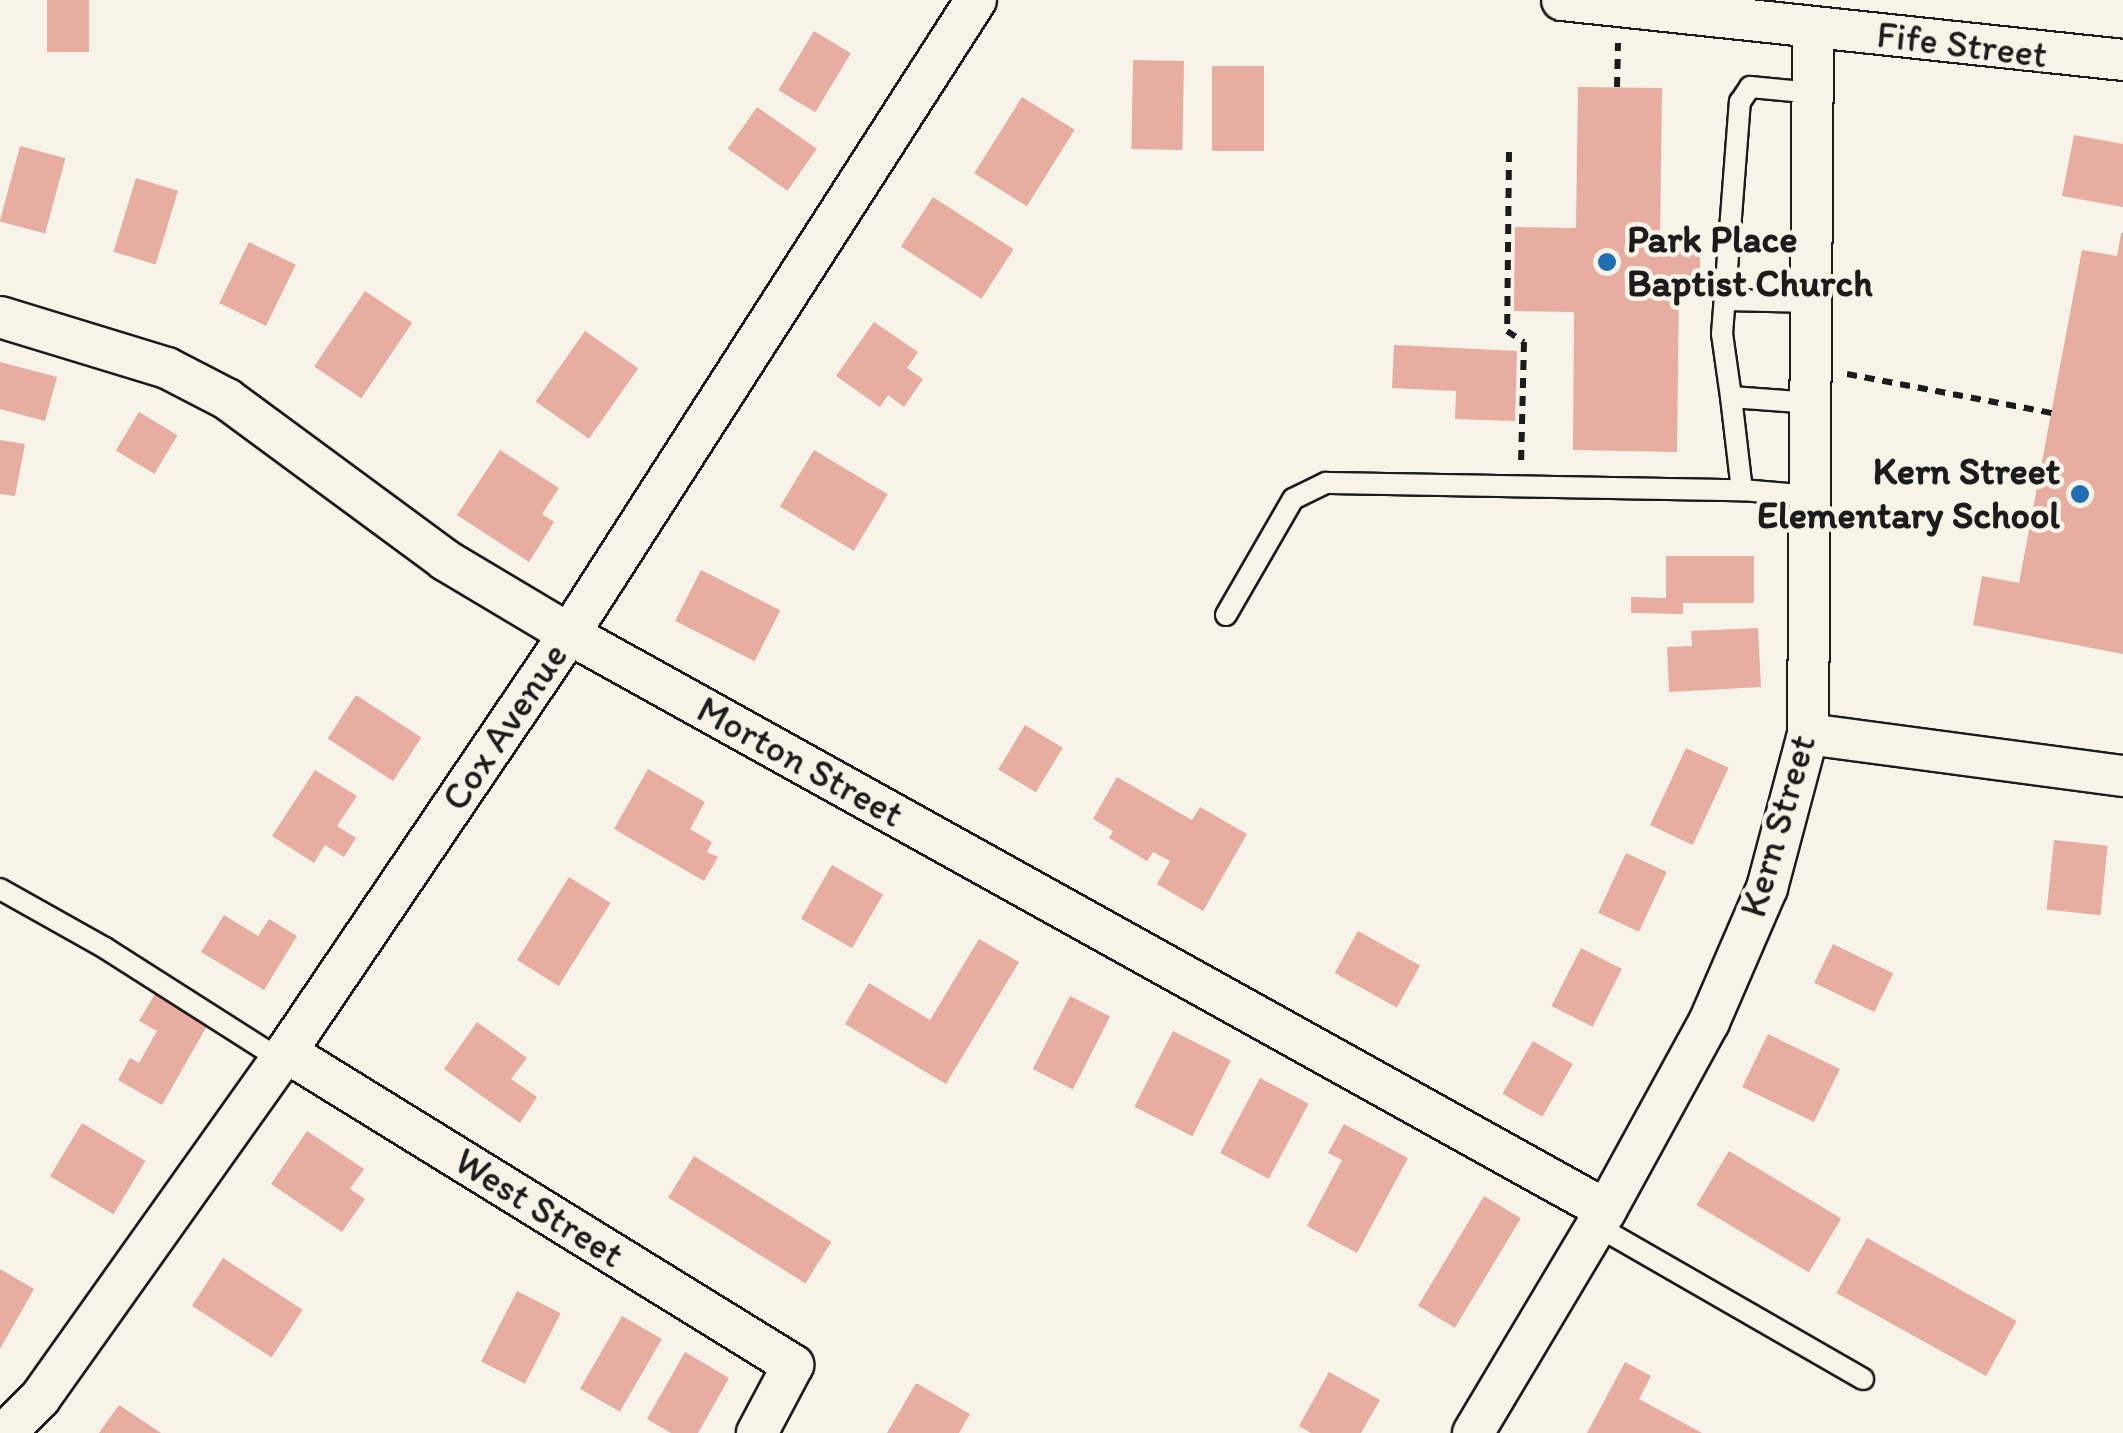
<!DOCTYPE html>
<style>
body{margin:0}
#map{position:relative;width:2123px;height:1433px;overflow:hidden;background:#f7f3e8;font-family:Itim,sans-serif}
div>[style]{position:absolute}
.building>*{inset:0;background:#e6ada0;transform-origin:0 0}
.path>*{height:6px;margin-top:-3px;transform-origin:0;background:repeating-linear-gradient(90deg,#1c1c1c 0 10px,transparent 0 18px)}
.roads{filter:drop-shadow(2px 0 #1c1c1c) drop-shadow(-2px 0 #1c1c1c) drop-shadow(0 2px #1c1c1c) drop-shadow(0 -2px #1c1c1c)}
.lane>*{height:20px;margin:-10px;padding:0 10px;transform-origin:10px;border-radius:10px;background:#f7f3e8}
.street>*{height:40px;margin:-20px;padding:0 20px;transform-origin:20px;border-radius:20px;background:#f7f3e8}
.dots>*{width:28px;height:28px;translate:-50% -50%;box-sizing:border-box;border:5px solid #f7f3e8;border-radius:50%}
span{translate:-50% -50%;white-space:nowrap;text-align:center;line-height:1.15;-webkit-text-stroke:9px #f7f3e8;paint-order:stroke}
.street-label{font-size:38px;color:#1c1c1c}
.poi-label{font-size:38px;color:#1c1c1c;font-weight:700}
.left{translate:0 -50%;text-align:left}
.right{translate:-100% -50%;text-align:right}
</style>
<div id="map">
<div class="building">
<div style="left:47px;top:0;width:42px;height:52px"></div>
<div style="left:814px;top:31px;width:43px;height:69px;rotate:31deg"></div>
<div style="left:1133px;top:60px;width:51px;height:89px;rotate:1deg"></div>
<div style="left:1212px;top:66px;width:52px;height:85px"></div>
<div style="clip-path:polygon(1578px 87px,1662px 88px,1660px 240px,1700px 240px,1700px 284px,1679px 284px,1677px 452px,1573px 450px,1574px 312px,1514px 311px,1515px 227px,1576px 228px)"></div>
<div style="left:1022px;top:97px;width:62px;height:90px;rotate:32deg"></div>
<div style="left:757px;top:107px;width:73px;height:51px;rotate:35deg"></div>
<div style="clip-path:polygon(2074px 135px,2123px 144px,2123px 207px,2062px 196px)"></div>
<div style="left:20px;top:146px;width:47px;height:78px;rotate:15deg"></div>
<div style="left:136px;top:178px;width:44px;height:77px;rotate:17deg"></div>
<div style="left:933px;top:197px;width:96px;height:59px;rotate:33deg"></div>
<div style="clip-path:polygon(2121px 233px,2123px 233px,2123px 654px,1973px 625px,1982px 576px,2019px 583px,2082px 250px,2117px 256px)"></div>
<div style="left:249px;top:242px;width:52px;height:68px;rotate:26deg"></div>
<div style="left:365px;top:291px;width:57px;height:91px;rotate:34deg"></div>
<div style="clip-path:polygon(874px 322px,918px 352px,907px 368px,923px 379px,904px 407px,888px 395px,880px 407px,836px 376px)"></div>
<div style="left:585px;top:331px;width:65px;height:86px;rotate:35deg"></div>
<div style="clip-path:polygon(1394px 345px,1517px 351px,1515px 421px,1455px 419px,1456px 391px,1392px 388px)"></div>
<div style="clip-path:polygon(0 362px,57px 377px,45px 421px,0 409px)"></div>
<div style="left:139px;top:412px;width:45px;height:45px;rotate:31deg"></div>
<div style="clip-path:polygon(0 440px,25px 444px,15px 496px,0 494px)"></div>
<div style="clip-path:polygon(500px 450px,559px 488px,542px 514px,554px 522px,529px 562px,457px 515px)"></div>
<div style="left:814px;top:450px;width:86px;height:66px;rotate:31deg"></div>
<div style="clip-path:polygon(1666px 556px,1754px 556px,1754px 603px,1683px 603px,1683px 614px,1631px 613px,1631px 597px,1666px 598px)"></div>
<div style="left:701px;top:570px;width:89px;height:57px;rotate:27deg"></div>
<div style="clip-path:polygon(1758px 628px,1761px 687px,1669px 692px,1667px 647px,1692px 646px,1691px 631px)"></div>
<div style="left:356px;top:695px;width:78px;height:52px;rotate:33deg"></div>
<div style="left:1025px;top:725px;width:44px;height:52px;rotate:31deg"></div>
<div style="left:1686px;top:748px;width:47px;height:85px;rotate:25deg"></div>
<div style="clip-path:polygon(648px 769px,705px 802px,690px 829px,712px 842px,707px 852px,718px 857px,704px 881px,614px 829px)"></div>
<div style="clip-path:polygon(315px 770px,357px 796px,337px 826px,356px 838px,344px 857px,325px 845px,314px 863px,272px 836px)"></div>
<div style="clip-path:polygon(1117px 777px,1192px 820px,1200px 807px,1247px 834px,1203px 911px,1157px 884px,1170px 861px,1153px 852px,1147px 861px,1109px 838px,1113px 831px,1093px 819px)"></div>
<div style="left:2054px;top:840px;width:54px;height:70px;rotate:6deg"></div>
<div style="left:1626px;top:853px;width:45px;height:66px;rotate:25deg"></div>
<div style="left:832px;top:865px;width:59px;height:62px;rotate:30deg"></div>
<div style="left:569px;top:877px;width:49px;height:98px;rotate:32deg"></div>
<div style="clip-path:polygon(224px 915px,258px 936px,269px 919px,297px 936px,264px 990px,201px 952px)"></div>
<div style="left:1358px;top:931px;width:71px;height:48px;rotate:29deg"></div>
<div style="clip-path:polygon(979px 939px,1019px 962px,946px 1084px,845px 1024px,869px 983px,930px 1020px)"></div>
<div style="left:1833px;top:944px;width:67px;height:43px;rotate:26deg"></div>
<div style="left:1581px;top:948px;width:46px;height:65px;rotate:27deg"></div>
<div style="clip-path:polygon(155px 994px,208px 1024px,162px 1105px,118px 1080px,130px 1058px,139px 1063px,157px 1031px,139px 1021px)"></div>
<div style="left:1070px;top:996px;width:45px;height:82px;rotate:27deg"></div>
<div style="clip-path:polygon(477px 1022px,527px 1058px,511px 1079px,537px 1097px,520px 1123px,444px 1069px)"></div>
<div style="left:1173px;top:1031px;width:65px;height:85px;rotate:27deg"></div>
<div style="left:1768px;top:1034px;width:80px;height:59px;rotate:26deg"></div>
<div style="left:1533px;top:1041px;width:46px;height:61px;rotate:30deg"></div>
<div style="left:1260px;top:1078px;width:55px;height:85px;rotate:28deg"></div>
<div style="left:82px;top:1123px;width:74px;height:62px;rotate:31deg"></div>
<div style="clip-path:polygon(1344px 1124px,1408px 1158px,1357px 1253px,1307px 1226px,1342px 1160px,1328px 1153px)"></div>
<div style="clip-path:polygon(307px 1131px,364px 1169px,350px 1189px,365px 1199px,342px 1232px,271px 1184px)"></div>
<div style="left:1729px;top:1151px;width:131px;height:63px;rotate:31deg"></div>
<div style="left:694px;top:1156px;width:162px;height:49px;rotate:32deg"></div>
<div style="left:1484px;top:1196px;width:43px;height:128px;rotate:31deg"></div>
<div style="left:1867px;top:1238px;width:171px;height:63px;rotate:29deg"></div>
<div style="left:223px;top:1258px;width:95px;height:57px;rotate:33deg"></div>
<div style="clip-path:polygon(0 1269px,34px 1289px,0 1349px)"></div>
<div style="left:517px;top:1291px;width:49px;height:79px;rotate:27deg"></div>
<div style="left:622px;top:1316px;width:46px;height:84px;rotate:30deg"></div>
<div style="clip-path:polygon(685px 1352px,729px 1378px,698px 1433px,671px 1433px,647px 1419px)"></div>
<div style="clip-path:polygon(1625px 1362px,1651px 1376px,1639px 1399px,1702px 1433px,1587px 1433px)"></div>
<div style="clip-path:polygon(1329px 1372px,1380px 1400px,1361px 1433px,1311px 1433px,1299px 1426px)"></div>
<div style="clip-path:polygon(916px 1383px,970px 1414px,959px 1433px,887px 1433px)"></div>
<div style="clip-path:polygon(119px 1405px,161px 1433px,99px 1433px)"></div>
</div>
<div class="path">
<div style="left:1617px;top:87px;width:44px;rotate:-88.7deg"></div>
<div style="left:1509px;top:152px;width:179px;rotate:90.6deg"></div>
<div style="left:1507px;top:331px;width:20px;rotate:33deg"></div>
<div style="left:1524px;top:342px;width:119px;rotate:91.4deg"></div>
<div style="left:1847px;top:374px;width:209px;rotate:10.8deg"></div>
</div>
<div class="roads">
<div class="lane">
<div style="left:1725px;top:300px;width:88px;rotate:1.3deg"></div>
<div style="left:1731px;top:397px;width:94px;rotate:83.3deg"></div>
<div style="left:1742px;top:490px;width:69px;rotate:5deg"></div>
<div style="left:1812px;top:403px;width:81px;rotate:-175.8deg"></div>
<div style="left:1731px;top:397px;width:64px;rotate:-98.1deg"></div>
<div style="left:1722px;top:334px;width:233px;rotate:-85.6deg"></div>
<div style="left:1740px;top:102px;width:18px;rotate:-56deg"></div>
<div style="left:1750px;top:87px;width:63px;rotate:5.4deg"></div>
<div style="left:1226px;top:615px;width:134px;rotate:-60deg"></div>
<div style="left:1293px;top:499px;width:37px;rotate:-26deg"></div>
<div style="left:1326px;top:483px;width:416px;rotate:1deg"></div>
<div style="left:0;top:889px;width:120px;rotate:29.3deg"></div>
<div style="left:105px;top:948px;width:209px;rotate:32.5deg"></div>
<div style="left:1597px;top:1226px;width:307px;rotate:29.9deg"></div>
</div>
<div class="street">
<div style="left:1562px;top:0;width:564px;rotate:6.1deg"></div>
<div style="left:0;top:317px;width:175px;rotate:17deg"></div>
<div style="left:167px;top:368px;width:68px;rotate:27.3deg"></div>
<div style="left:227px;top:399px;width:271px;rotate:36.4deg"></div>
<div style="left:445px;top:560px;width:144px;rotate:30.8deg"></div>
<div style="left:569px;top:634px;width:1186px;rotate:29.05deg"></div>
<div style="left:1808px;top:734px;width:318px;rotate:7.6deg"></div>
<div style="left:286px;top:1052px;width:596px;rotate:31.69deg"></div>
<div style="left:793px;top:1365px;width:77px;rotate:117.9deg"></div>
<div style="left:5px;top:1433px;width:49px;rotate:-45deg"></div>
<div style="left:40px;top:1398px;width:425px;rotate:-54.6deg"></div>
<div style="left:286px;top:1052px;width:505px;rotate:-55.9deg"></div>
<div style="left:569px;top:634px;width:753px;rotate:-57.3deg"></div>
<div style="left:1473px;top:1433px;width:260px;rotate:-59.2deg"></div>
<div style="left:1606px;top:1210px;width:214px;rotate:-61.3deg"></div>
<div style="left:1709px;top:1022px;width:146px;rotate:-66.6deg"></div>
<div style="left:1767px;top:888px;width:159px;rotate:-75.1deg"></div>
<div style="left:1808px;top:734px;width:706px;rotate:-89.59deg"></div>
</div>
</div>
<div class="dots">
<div style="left:1607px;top:262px;background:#1f6fb2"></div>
<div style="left:2080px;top:494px;background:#1f6fb2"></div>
</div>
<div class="street-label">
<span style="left:1962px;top:45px;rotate:7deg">Fife Street</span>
<span style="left:505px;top:727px;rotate:-56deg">Cox Avenue</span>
<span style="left:800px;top:762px;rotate:29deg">Morton Street</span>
<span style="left:1778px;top:826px;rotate:-74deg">Kern Street</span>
<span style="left:539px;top:1208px;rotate:32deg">West Street</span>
</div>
<div class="poi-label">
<span class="left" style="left:1627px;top:262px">Park Place<br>Baptist Church</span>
<span class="right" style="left:2060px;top:494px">Kern Street<br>Elementary School</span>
</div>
</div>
